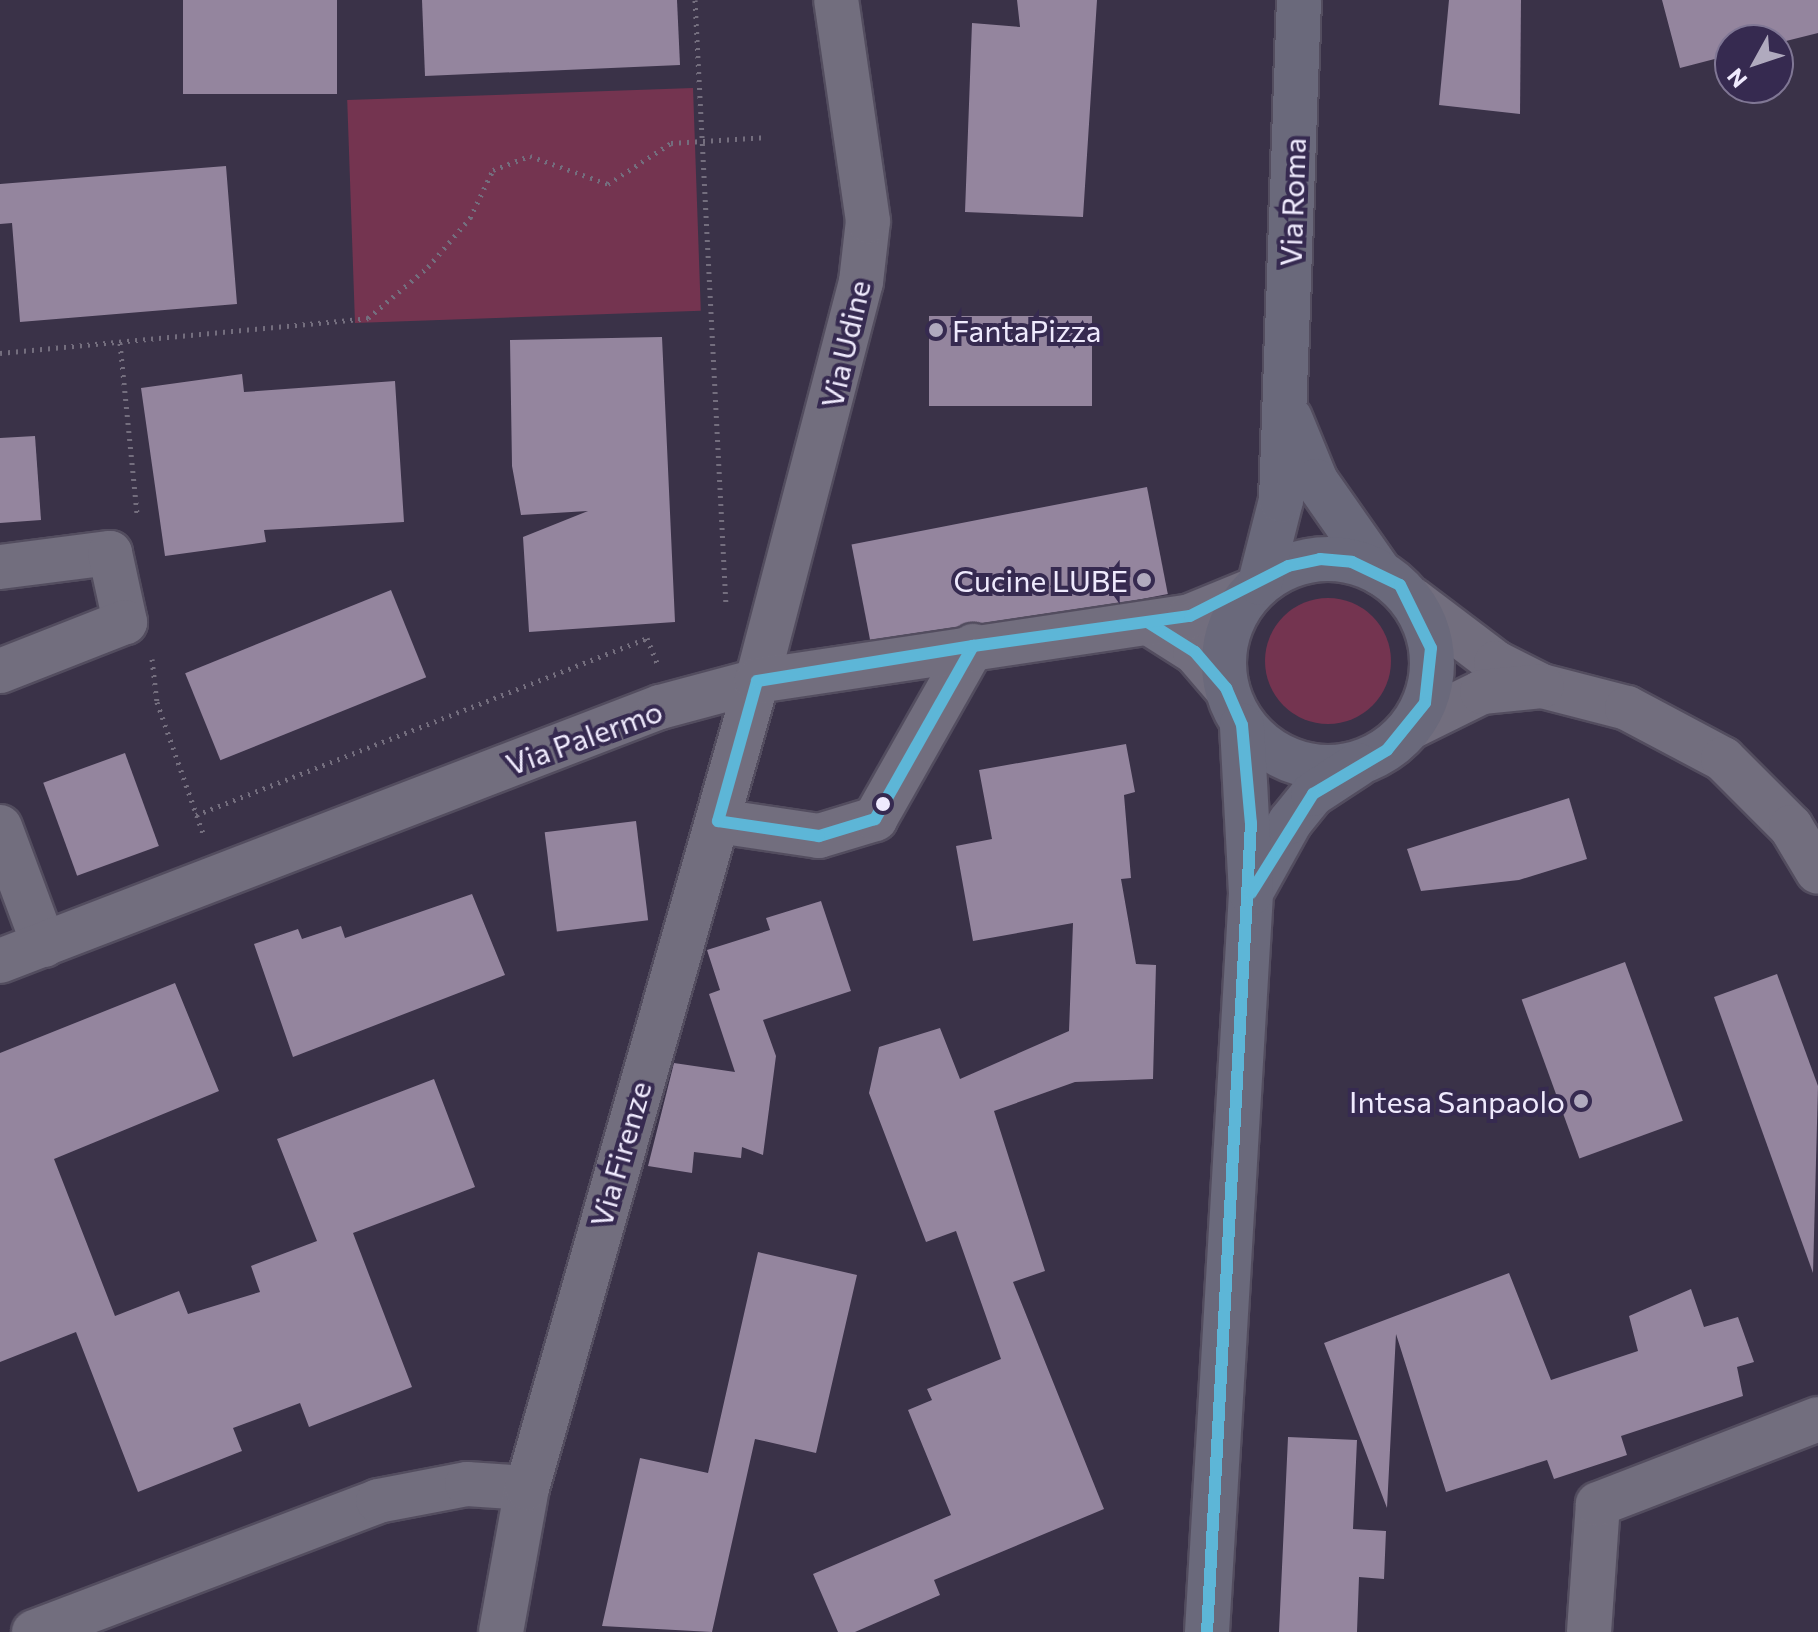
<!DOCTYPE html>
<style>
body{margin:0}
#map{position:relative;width:1818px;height:1632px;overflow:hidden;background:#3a3248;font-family:Commissioner,sans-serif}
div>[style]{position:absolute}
.green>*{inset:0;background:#743450;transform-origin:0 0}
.round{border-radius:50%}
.building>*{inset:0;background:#94859e;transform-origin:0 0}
.path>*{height:5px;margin-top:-2.5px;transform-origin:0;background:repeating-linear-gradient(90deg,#746e7e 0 2px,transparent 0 8px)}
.roads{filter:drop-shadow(2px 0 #534d5f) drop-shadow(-2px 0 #534d5f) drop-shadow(0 2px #534d5f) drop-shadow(0 -2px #534d5f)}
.street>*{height:44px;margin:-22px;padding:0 22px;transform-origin:22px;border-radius:22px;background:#726e7e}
.secondary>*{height:44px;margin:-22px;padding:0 22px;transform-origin:22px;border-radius:22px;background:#726e7e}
.primary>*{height:44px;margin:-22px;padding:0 22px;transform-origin:22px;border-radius:22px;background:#6a697b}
.primary>.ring{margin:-22px;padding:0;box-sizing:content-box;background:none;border:44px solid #6a697b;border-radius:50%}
.bus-1>*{height:12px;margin:-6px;padding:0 6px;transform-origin:6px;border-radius:6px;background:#5db6d7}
.dots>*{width:22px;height:22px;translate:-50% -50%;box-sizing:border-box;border:4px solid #362a50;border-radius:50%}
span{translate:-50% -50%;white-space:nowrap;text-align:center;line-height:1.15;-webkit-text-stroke:8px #362a50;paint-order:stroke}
.street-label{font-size:30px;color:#efeafd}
.poi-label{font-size:30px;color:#efeafd}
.left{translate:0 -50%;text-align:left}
.right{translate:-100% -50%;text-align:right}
.north{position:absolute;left:1714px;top:24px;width:80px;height:80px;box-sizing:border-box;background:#362a50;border:2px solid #807795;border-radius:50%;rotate:230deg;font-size:22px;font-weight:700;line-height:32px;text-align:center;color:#efeafd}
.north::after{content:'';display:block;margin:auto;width:28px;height:36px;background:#b0aabe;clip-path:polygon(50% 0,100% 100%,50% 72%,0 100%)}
</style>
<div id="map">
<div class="green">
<div style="left:693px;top:88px;width:223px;height:346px;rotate:88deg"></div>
<div class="round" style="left:1265px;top:598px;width:126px;height:126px"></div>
</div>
<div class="building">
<div style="left:183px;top:0;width:154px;height:94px"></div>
<div style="clip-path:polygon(422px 0,677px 0,680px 65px,425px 76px)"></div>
<div style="clip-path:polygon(1017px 0,1097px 0,1083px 217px,965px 212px,972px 23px,1020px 27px)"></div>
<div style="clip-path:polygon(1449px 0,1521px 0,1520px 114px,1439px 105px)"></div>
<div style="clip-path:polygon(1662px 0,1818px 0,1818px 33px,1778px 43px,1730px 40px,1730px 55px,1680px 68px)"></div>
<div style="clip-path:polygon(226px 166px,237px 304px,20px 322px,12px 223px,0 224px,0 184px)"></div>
<div style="left:1092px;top:316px;width:90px;height:163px;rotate:90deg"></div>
<div style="clip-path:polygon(662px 337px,675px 622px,529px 632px,523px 537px,588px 511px,521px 515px,512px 466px,510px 340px)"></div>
<div style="clip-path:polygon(242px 374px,244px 392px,395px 381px,404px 522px,264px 530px,266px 542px,165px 556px,141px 388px)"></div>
<div style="clip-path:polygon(35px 436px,41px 520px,0 523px,0 438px)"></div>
<div style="left:1147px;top:487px;width:109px;height:301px;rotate:79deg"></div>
<div style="left:391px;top:590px;width:94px;height:222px;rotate:68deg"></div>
<div style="clip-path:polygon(1126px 744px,1135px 792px,1124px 795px,1131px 878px,1121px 879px,1136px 964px,1156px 965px,1153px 1079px,1075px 1082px,994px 1111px,1045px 1271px,1013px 1282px,1104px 1509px,934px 1580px,940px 1595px,855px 1632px,838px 1632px,813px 1574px,951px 1515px,908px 1410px,932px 1400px,927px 1389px,1001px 1359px,956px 1231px,926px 1242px,869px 1093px,879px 1047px,940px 1028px,960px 1079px,1069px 1031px,1073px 923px,973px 941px,956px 846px,992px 839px,979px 770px)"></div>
<div style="left:125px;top:753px;width:99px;height:87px;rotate:70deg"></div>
<div style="clip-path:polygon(1569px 798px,1587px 859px,1519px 880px,1421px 891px,1407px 849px)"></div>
<div style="left:636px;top:821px;width:100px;height:92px;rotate:83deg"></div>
<div style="clip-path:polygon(472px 894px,505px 975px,293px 1057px,254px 944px,298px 929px,302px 939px,341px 926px,345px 938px)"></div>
<div style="clip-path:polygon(821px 901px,851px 991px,763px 1020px,776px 1056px,763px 1155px,742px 1147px,741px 1158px,694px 1152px,692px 1173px,648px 1166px,674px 1063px,735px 1072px,709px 994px,720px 990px,707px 950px,770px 930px,766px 918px)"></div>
<div style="left:1625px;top:962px;width:169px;height:110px;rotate:70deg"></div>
<div style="clip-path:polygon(1777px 974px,1818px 1086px,1813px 1273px,1714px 997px)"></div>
<div style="clip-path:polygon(175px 983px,219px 1091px,54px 1159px,115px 1316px,179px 1291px,188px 1314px,260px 1292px,251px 1266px,317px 1241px,277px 1139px,434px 1079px,475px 1187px,353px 1233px,412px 1387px,309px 1427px,300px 1403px,233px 1428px,242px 1451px,138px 1492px,76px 1332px,0 1362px,0 1053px)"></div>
<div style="clip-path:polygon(758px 1252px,857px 1275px,816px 1453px,755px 1439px,712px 1632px,602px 1626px,640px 1458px,708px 1473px)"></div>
<div style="clip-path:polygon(1509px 1273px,1551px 1380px,1638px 1351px,1629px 1316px,1691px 1289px,1704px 1327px,1738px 1317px,1754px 1362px,1737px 1367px,1743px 1396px,1621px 1436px,1627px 1455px,1554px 1479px,1547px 1460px,1446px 1492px,1396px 1334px,1387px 1508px,1324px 1343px)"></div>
<div style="clip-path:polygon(1288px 1437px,1357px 1440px,1353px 1529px,1386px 1531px,1384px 1579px,1359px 1577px,1357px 1632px,1279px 1632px)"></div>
</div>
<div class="path">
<div style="left:695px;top:0;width:606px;rotate:87.07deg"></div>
<div style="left:120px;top:343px;width:172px;rotate:84.3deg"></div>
<div style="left:0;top:353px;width:370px;rotate:-5.4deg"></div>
<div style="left:368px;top:318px;width:79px;rotate:-40.4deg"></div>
<div style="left:428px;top:267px;width:65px;rotate:-49.4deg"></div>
<div style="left:470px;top:218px;width:53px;rotate:-64.4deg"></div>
<div style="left:493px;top:170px;width:40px;rotate:-21deg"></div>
<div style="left:530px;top:156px;width:83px;rotate:19.7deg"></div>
<div style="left:608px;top:184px;width:75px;rotate:-33.1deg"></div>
<div style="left:671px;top:143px;width:95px;rotate:-3.6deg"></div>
<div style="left:152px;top:659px;width:43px;rotate:83.4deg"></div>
<div style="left:157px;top:702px;width:139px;rotate:70.7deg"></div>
<div style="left:196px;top:815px;width:484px;rotate:-21.4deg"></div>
<div style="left:647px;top:638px;width:27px;rotate:68deg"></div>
</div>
<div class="roads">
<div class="street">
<div style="left:0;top:567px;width:111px;rotate:-7.3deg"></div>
<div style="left:110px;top:553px;width:71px;rotate:77.7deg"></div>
<div style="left:125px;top:622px;width:134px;rotate:158.6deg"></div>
<div style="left:1413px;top:600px;width:104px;rotate:37.2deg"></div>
<div style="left:1496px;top:663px;width:51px;rotate:26.6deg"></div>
<div style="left:1542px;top:686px;width:88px;rotate:14.5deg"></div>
<div style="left:1627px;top:708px;width:109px;rotate:28deg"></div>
<div style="left:1723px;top:759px;width:96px;rotate:45deg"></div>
<div style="left:1791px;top:827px;width:52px;rotate:59deg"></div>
<div style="left:1411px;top:727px;width:79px;rotate:-26.2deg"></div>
<div style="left:1482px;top:692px;width:60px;rotate:-5.7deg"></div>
<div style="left:718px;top:821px;width:102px;rotate:8.4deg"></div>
<div style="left:819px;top:836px;width:59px;rotate:-16.9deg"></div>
<div style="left:875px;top:819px;width:199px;rotate:-60.5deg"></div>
<div style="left:0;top:827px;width:126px;rotate:69.6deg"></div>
<div style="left:0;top:961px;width:707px;rotate:-21.05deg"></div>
<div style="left:660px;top:707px;width:100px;rotate:-15deg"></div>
<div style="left:757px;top:681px;width:412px;rotate:-75.4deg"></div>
<div style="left:861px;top:282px;width:61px;rotate:-83.5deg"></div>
<div style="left:868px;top:221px;width:223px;rotate:-98.2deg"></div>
<div style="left:34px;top:1632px;width:368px;rotate:-20.8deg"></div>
<div style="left:378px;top:1501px;width:91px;rotate:-10.8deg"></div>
<div style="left:467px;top:1484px;width:60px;rotate:3.8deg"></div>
<div style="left:1589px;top:1632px;width:128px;rotate:-86deg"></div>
<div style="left:1598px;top:1504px;width:236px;rotate:-21.1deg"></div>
</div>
<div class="secondary">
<div style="left:1149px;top:623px;width:54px;rotate:32.2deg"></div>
<div style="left:1195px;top:652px;width:48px;rotate:49.3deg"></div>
<div style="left:501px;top:1632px;width:146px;rotate:-79.8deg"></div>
<div style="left:527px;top:1488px;width:839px;rotate:-74.09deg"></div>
<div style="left:757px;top:681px;width:438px;rotate:-8.5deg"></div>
<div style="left:1190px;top:616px;width:66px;rotate:-22.3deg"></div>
</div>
<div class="primary">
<div style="left:1290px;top:418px;width:68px;rotate:67.6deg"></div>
<div style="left:1316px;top:481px;width:113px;rotate:55deg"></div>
<div class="ring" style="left:1224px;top:559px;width:164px;height:164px"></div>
<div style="left:1260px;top:583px;width:86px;rotate:-75.8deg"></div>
<div style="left:1281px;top:500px;width:500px;rotate:-87.94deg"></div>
<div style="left:1254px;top:887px;width:74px;rotate:-61deg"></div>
<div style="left:1290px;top:822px;width:36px;rotate:-51deg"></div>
<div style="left:1313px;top:794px;width:53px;rotate:-33.4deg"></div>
<div style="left:1207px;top:1632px;width:740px;rotate:-86.59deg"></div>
<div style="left:1251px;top:893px;width:168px;rotate:-93.1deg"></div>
</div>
</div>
<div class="bus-1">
<div style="left:1149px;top:623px;width:54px;rotate:32.2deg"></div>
<div style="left:1195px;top:652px;width:48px;rotate:49.3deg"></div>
<div style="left:1226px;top:688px;width:40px;rotate:66.6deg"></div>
<div style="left:1242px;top:725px;width:98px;rotate:84.8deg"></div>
<div style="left:1251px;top:823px;width:810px;rotate:93.11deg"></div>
<div style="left:973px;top:646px;width:199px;rotate:119.5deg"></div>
<div style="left:875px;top:819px;width:59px;rotate:163.1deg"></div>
<div style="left:819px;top:836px;width:102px;rotate:-171.6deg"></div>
<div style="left:718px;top:821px;width:145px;rotate:-74.4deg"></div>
<div style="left:757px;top:681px;width:219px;rotate:-9.2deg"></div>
<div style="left:973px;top:646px;width:219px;rotate:-7.9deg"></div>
<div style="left:1190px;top:616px;width:110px;rotate:-27deg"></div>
<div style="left:1288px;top:566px;width:33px;rotate:-12deg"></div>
<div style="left:1320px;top:559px;width:32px;rotate:5deg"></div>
<div style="left:1352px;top:562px;width:53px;rotate:25.6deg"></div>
<div style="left:1400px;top:585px;width:70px;rotate:63.8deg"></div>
<div style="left:1431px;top:648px;width:55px;rotate:96.2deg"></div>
<div style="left:1425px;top:703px;width:60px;rotate:129deg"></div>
<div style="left:1387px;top:750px;width:86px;rotate:149.3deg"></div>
<div style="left:1313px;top:794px;width:117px;rotate:122.1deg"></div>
</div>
<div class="dots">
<div style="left:936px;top:330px;background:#b0aabe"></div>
<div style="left:1144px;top:580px;background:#b0aabe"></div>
<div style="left:883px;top:804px;background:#efeafd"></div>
<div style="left:1581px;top:1101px;background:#b0aabe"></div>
</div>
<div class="street-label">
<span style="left:1292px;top:202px;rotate:-88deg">Via Roma</span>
<span style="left:845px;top:344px;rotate:-77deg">Via Udine</span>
<span style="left:584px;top:737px;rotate:-20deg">Via Palermo</span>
<span style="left:620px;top:1154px;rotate:-74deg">Via Firenze</span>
</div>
<div class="poi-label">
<span class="left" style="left:952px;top:330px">FantaPizza</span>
<span class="right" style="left:1128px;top:580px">Cucine LUBE</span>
<span class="right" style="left:1565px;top:1101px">Intesa Sanpaolo</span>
</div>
<div class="north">N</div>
</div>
